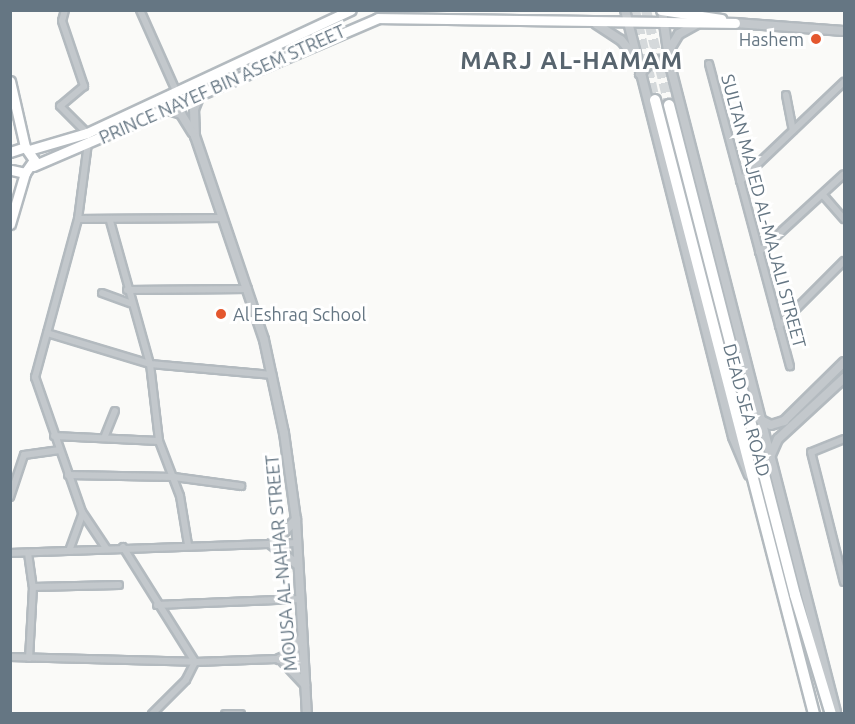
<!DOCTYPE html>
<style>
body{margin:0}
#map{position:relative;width:855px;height:724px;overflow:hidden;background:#fafaf8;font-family:Ubuntu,sans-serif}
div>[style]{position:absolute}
.primary-tunnel>*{height:10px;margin-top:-5px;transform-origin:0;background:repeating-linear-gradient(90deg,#d5d9db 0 10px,transparent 0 15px)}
.roads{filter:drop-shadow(2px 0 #b3babf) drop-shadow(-2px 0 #b3babf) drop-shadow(0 2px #b3babf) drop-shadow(0 -2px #b3babf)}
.minor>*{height:6px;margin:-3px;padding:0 3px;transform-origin:3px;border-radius:3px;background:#c3c8cc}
.tertiary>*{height:8px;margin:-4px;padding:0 4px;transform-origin:4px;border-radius:4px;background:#c3c8cc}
.secondary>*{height:9px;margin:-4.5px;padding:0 4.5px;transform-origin:4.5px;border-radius:4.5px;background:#fff}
.primary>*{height:10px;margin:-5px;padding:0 5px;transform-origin:5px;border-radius:5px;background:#fff}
.dots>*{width:16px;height:16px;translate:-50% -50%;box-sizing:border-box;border:3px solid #fff;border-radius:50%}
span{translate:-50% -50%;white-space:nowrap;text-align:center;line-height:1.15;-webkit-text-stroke:6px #fff;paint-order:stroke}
.poi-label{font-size:18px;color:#657683}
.right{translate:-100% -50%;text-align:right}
.left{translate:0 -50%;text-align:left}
.street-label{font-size:18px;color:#657683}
.district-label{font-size:24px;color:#57646e;font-weight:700;letter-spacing:1.5px}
.frame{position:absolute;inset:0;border:12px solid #657683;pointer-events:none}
</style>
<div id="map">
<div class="primary-tunnel">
<div style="left:635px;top:10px;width:92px;rotate:77.5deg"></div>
<div style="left:646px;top:10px;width:98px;rotate:76.4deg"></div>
</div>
<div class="roads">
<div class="minor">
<div style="left:65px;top:10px;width:11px;rotate:105deg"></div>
<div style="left:62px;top:21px;width:69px;rotate:71.3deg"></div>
<div style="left:84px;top:86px;width:31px;rotate:140deg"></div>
<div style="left:60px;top:106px;width:38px;rotate:45deg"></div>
<div style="left:140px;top:10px;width:89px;rotate:66deg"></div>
<div style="left:709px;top:64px;width:313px;rotate:75deg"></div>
<div style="left:786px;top:95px;width:36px;rotate:79deg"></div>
<div style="left:88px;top:143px;width:77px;rotate:97.5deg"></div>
<div style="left:78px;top:219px;width:164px;rotate:105.2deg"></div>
<div style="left:35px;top:377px;width:143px;rotate:70.8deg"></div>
<div style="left:82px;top:512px;width:43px;rotate:56.3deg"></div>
<div style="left:740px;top:181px;width:144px;rotate:-43.6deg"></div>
<div style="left:823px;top:195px;width:32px;rotate:49deg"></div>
<div style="left:78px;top:219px;width:144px;rotate:-0.4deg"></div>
<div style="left:110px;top:221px;width:148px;rotate:74.4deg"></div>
<div style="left:150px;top:364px;width:78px;rotate:83.3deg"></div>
<div style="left:159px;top:441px;width:59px;rotate:69.1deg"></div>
<div style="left:180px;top:496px;width:50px;rotate:80.7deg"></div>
<div style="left:759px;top:252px;width:115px;rotate:-42.5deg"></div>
<div style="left:127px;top:290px;width:121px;rotate:-0.5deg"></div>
<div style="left:102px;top:293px;width:30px;rotate:20deg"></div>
<div style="left:779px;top:326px;width:92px;rotate:-45deg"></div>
<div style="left:47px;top:333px;width:108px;rotate:16.8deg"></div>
<div style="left:150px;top:364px;width:123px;rotate:5.1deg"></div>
<div style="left:54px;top:436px;width:105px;rotate:2.7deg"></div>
<div style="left:104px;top:438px;width:29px;rotate:-68deg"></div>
<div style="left:844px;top:439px;width:35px;rotate:158deg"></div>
<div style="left:811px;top:452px;width:134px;rotate:75.8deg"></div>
<div style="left:68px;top:475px;width:106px;rotate:1.1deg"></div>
<div style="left:174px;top:477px;width:68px;rotate:7.7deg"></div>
<div style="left:10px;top:497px;width:44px;rotate:-71.6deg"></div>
<div style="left:24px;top:455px;width:36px;rotate:-8deg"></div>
<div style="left:123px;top:547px;width:136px;rotate:57.9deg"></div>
<div style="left:195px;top:662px;width:20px;rotate:117deg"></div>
<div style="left:186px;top:680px;width:48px;rotate:135deg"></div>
<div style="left:69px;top:551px;width:38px;rotate:-70deg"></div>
<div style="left:10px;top:553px;width:287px;rotate:-2deg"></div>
<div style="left:28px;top:553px;width:34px;rotate:82deg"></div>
<div style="left:33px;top:587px;width:71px;rotate:93.2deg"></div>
<div style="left:33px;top:587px;width:86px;rotate:-1.3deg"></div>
<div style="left:157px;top:605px;width:143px;rotate:-2.4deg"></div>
<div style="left:10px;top:657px;width:185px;rotate:1.5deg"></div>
<div style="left:195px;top:662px;width:109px;rotate:-2.1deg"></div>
<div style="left:225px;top:714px;width:16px"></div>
</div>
<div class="tertiary">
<div style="left:625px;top:10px;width:440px;rotate:75.8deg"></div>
<div style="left:733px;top:437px;width:41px;rotate:67.2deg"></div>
<div style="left:662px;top:10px;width:56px;rotate:81.7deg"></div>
<div style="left:670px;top:65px;width:668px;rotate:75.61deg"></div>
<div style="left:735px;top:23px;width:109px;rotate:4.2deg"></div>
<div style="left:596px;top:24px;width:30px;rotate:33deg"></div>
<div style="left:621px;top:40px;width:19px;rotate:51deg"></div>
<div style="left:668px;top:52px;width:21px;rotate:-59deg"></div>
<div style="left:679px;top:34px;width:21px;rotate:-29deg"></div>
<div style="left:640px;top:74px;width:20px;rotate:-49deg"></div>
<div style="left:653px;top:59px;width:18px;rotate:19deg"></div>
<div style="left:201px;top:92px;width:18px;rotate:112deg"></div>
<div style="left:194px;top:109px;width:27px;rotate:88deg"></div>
<div style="left:195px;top:136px;width:215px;rotate:71.3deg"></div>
<div style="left:264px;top:340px;width:95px;rotate:77.9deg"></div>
<div style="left:284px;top:433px;width:87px;rotate:82.1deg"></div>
<div style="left:296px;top:519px;width:195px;rotate:86.8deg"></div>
<div style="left:165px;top:109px;width:17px;rotate:17deg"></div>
<div style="left:181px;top:114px;width:22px;rotate:58deg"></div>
<div style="left:759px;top:419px;width:13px;rotate:27deg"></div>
<div style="left:771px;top:425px;width:14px;rotate:-17deg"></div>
<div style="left:784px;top:421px;width:84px;rotate:-44.5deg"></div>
<div style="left:770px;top:457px;width:20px;rotate:-66deg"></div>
<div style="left:778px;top:439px;width:90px;rotate:-42.7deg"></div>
<div style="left:271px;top:544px;width:33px;rotate:38deg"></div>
<div style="left:273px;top:544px;width:34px;rotate:-47deg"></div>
<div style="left:279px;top:659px;width:13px;rotate:-23deg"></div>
<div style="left:291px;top:654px;width:19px;rotate:-55deg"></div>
<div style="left:282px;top:660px;width:34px;rotate:47deg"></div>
</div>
<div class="secondary">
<div style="left:661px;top:10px;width:61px;rotate:8.5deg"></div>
<div style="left:10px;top:81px;width:68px;rotate:77.2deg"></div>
<div style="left:29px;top:150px;width:60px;rotate:-16.3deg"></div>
<div style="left:87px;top:133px;width:291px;rotate:-25deg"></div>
<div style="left:10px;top:152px;width:16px;rotate:-18deg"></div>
<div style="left:25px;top:147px;width:16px;rotate:55deg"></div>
<div style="left:34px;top:160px;width:16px;rotate:125deg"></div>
<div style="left:25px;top:173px;width:13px;rotate:-167deg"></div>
<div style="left:33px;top:166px;width:375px;rotate:-23.2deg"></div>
<div style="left:378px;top:18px;width:357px;rotate:0.8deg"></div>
<div style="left:10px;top:224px;width:53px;rotate:-73.6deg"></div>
</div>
<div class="primary">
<div style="left:655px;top:100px;width:634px;rotate:75.48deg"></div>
<div style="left:669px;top:105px;width:506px;rotate:75.58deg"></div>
<div style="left:795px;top:595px;width:124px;rotate:73.2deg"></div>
</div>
</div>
<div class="dots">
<div style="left:816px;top:39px;background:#e4572e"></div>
<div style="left:221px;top:314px;background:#e4572e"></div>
</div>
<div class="poi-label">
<span class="right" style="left:804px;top:39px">Hashem</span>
<span class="left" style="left:233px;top:314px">Al Eshraq School</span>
</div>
<div class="street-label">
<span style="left:222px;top:84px;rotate:-24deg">PRINCE NAYEF BIN ASEM STREET</span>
<span style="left:764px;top:211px;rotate:75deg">SULTAN MAJED AL-MAJALI STREET</span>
<span style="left:747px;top:410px;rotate:75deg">DEAD SEA ROAD</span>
<span style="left:281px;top:563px;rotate:-95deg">MOUSA AL-NAHAR STREET</span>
</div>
<div class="district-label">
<span style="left:572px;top:61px">MARJ AL-HAMAM</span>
</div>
<div class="frame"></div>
</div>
